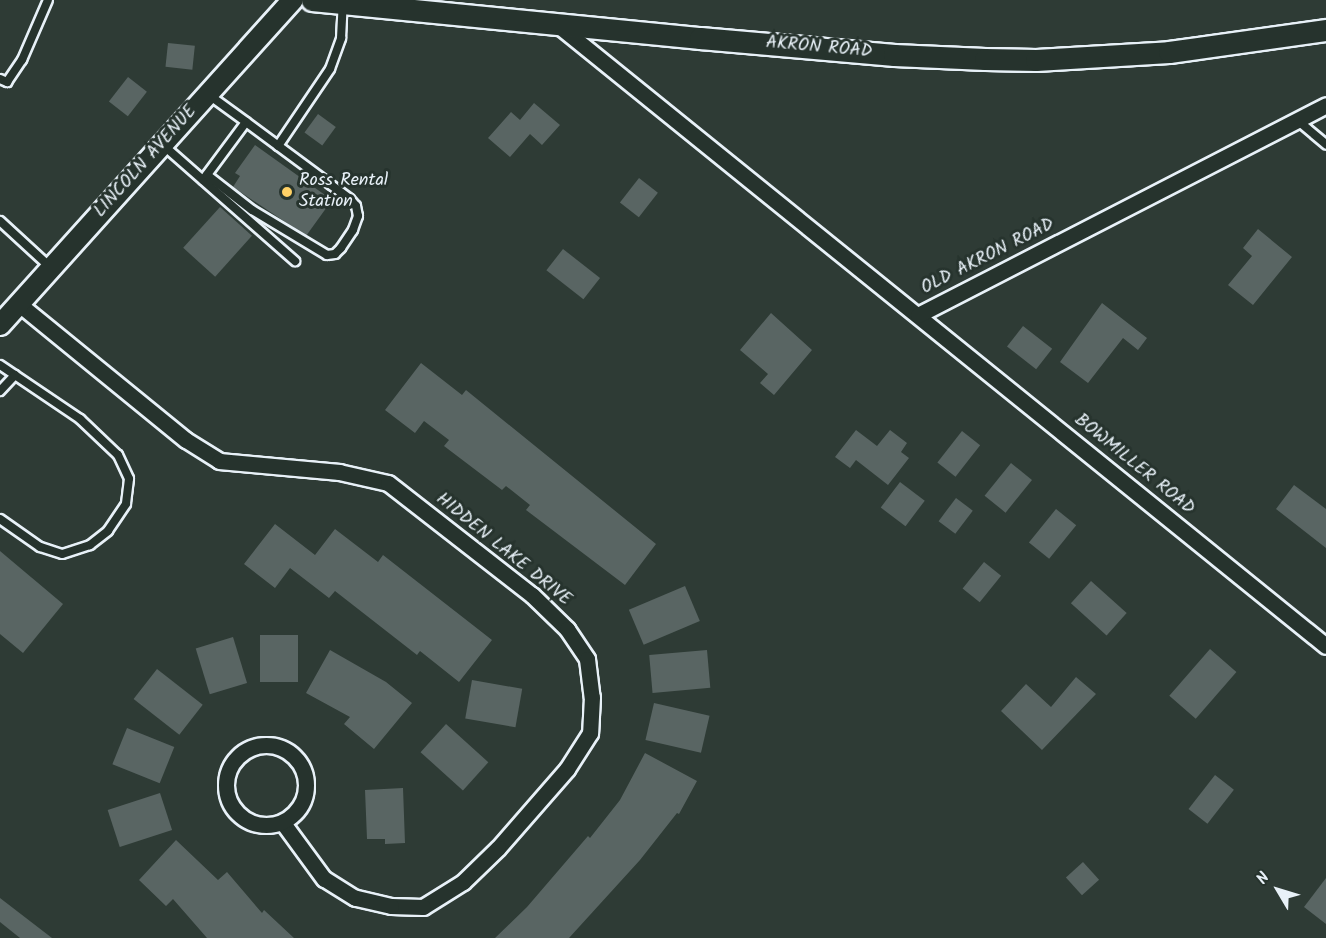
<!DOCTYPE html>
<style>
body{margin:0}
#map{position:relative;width:1326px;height:938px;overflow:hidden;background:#2e3b35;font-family:Kalam,sans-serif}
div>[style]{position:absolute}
.building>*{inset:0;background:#596563;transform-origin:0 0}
.roads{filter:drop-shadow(2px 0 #e8f1f8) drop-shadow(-2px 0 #e8f1f8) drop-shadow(0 2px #e8f1f8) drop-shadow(0 -2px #e8f1f8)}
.service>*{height:8px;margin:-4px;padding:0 4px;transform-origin:4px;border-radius:4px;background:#26332d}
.minor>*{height:15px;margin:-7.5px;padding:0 7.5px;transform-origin:7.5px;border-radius:7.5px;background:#26332d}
.minor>.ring{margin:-7.5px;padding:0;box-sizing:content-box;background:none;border:15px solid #26332d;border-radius:50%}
.tertiary>*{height:20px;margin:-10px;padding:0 10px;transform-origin:10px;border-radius:10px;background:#26332d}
.secondary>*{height:21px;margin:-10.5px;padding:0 10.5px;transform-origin:10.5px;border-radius:10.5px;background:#26332d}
.dots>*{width:16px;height:16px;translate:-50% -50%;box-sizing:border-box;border:3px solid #26332d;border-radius:50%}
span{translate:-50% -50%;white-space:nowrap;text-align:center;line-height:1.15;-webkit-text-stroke:6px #26332d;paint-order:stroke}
.street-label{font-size:18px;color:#e8f1f8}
.poi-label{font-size:18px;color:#e8f1f8}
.left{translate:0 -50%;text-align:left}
.north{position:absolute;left:1248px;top:860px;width:60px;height:60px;-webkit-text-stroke:4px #26332d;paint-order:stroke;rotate:308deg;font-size:16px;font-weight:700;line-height:24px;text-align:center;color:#e8f1f8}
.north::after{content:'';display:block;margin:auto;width:21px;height:27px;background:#e8f1f8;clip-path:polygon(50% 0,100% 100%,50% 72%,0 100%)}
</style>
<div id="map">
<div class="building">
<div style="left:168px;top:43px;width:27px;height:24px;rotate:6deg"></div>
<div style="left:128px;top:77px;width:24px;height:31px;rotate:38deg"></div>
<div style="clip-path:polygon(534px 103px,560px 125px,542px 145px,530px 134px,510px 157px,488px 138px,511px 112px,520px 120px)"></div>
<div style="left:318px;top:114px;width:22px;height:23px;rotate:36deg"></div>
<div style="clip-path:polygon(255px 145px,332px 200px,306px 236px,233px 187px,240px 176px,235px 173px)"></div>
<div style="left:639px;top:178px;width:24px;height:31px;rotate:38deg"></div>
<div style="left:220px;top:207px;width:43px;height:55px;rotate:42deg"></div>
<div style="clip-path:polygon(1258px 229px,1292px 257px,1253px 305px,1228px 285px,1252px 256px,1243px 248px)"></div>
<div style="left:563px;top:249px;width:47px;height:27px;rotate:38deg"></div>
<div style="clip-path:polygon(1102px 303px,1147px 338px,1138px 350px,1123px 338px,1088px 383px,1060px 362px)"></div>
<div style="clip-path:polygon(771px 313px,812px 350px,774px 395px,760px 383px,768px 374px,740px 350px)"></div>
<div style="left:1023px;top:326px;width:37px;height:26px;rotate:38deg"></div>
<div style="clip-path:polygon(421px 363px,462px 395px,466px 390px,656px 544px,625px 585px,526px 510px,530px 505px,506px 486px,502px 490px,444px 446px,449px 440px,424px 421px,415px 433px,385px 410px)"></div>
<div style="clip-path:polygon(856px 430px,877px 446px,890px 430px,907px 443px,901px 452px,909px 458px,888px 485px,856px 460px,850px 468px,835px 457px)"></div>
<div style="left:962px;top:431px;width:23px;height:40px;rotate:38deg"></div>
<div style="left:1011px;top:463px;width:27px;height:42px;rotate:39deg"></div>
<div style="left:900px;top:482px;width:31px;height:32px;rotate:37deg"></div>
<div style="clip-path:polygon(1294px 485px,1326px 509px,1326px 548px,1276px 509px)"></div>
<div style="left:956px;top:498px;width:21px;height:29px;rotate:37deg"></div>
<div style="left:1056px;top:509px;width:26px;height:43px;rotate:39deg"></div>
<div style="clip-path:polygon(275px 524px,315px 555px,335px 529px,378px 562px,383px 555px,492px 640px,459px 682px,420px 651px,417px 655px,335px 591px,329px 598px,290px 568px,275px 588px,244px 564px)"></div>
<div style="clip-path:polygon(0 551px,63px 604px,23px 653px,0 634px)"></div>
<div style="left:984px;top:562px;width:22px;height:34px;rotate:39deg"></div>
<div style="left:1091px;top:581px;width:48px;height:30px;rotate:42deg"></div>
<div style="left:685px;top:586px;width:38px;height:61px;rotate:67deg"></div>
<div style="left:298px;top:635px;width:47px;height:38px;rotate:90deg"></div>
<div style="left:233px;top:637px;width:48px;height:39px;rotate:73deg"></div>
<div style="left:1210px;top:649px;width:35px;height:62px;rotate:41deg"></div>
<div style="clip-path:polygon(330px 650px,386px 682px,412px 703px,374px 749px,344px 724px,350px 717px,306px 693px)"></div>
<div style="left:707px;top:650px;width:38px;height:58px;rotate:85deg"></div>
<div style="left:157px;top:669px;width:58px;height:38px;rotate:38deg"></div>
<div style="clip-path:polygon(1076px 677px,1096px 694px,1042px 750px,1001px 711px,1026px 684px,1051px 707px)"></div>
<div style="left:472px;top:680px;width:51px;height:39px;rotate:10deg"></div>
<div style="left:654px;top:703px;width:57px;height:38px;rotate:13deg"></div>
<div style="left:446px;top:724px;width:57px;height:38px;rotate:42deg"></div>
<div style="left:127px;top:728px;width:51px;height:39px;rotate:22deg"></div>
<div style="clip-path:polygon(645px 753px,697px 781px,679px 814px,677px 813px,640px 860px,569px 938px,495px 938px,527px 907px,588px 836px,590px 838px,620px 800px)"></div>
<div style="left:1215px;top:775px;width:24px;height:43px;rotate:38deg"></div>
<div style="clip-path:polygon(403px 788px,405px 843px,385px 844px,385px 839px,367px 839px,365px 790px)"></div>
<div style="left:160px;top:793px;width:39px;height:55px;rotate:72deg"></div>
<div style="clip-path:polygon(176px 840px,218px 880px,227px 872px,262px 913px,264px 910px,294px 938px,207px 938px,173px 899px,166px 906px,139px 880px)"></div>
<div style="left:1083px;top:862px;width:24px;height:23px;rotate:48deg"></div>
<div style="clip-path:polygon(1326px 878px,1326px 924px,1304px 907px)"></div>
<div style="clip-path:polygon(0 898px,52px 938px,20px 938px,0 922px)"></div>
</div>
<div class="roads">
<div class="service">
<div style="left:0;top:79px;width:8px;rotate:23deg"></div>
<div style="left:7px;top:82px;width:27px;rotate:-56deg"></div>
<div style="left:22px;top:60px;width:65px;rotate:-66.6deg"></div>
<div style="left:209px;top:95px;width:46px;rotate:36.1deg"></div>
<div style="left:1297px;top:120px;width:38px;rotate:40deg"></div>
<div style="left:163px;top:145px;width:176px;rotate:41.3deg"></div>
<div style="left:278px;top:146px;width:93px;rotate:-56deg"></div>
<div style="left:330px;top:69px;width:33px;rotate:-70deg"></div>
<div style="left:341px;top:38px;width:34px;rotate:-87deg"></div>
<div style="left:203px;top:180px;width:72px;rotate:-53.4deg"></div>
<div style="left:246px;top:122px;width:129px;rotate:36.5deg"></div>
<div style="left:350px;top:199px;width:9px;rotate:49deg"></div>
<div style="left:356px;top:206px;width:10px;rotate:79deg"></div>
<div style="left:358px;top:216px;width:15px;rotate:110deg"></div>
<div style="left:353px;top:230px;width:22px;rotate:124deg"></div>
<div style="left:341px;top:248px;width:8px;rotate:135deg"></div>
<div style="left:335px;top:254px;width:8px;rotate:173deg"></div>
<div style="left:327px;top:255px;width:87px;rotate:-149deg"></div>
<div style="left:252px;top:210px;width:57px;rotate:-142.1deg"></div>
<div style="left:0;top:221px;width:68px;rotate:42.6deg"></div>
<div style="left:0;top:365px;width:97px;rotate:34deg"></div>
<div style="left:80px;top:419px;width:52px;rotate:43.5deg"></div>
<div style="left:118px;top:455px;width:26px;rotate:65deg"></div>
<div style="left:129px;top:479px;width:25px;rotate:97deg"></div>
<div style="left:126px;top:504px;width:32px;rotate:124deg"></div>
<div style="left:108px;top:531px;width:23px;rotate:142deg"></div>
<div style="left:90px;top:545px;width:29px;rotate:162deg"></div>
<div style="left:62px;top:554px;width:23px;rotate:-162deg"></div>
<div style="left:40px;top:547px;width:49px;rotate:-145deg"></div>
<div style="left:0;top:391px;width:22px;rotate:-47deg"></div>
</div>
<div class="minor">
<div style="left:559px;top:26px;width:986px;rotate:38.95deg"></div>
<div style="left:19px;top:304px;width:215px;rotate:39.2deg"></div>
<div style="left:186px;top:440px;width:39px;rotate:32deg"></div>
<div style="left:219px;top:461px;width:121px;rotate:5.2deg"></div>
<div style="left:339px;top:472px;width:50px;rotate:12.7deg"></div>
<div style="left:388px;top:483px;width:182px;rotate:37.9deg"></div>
<div style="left:532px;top:595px;width:49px;rotate:44.2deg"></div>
<div style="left:567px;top:629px;width:36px;rotate:56deg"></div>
<div style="left:587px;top:659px;width:38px;rotate:83deg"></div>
<div style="left:592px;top:697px;width:36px;rotate:93deg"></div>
<div style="left:590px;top:733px;width:43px;rotate:122.6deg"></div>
<div style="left:567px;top:769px;width:105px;rotate:131.1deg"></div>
<div style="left:498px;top:848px;width:49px;rotate:135.8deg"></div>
<div style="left:463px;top:882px;width:47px;rotate:148deg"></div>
<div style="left:423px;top:907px;width:32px;rotate:-178deg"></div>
<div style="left:391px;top:906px;width:37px;rotate:-167deg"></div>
<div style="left:355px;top:898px;width:36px;rotate:-148deg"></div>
<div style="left:324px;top:879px;width:69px;rotate:-126.2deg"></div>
<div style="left:918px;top:315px;width:459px;rotate:-27.2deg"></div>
<div class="ring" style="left:226px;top:745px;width:65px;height:65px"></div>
</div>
<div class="tertiary">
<div style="left:0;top:325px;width:438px;rotate:-48deg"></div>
</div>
<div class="secondary">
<div style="left:312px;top:0;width:390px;rotate:5.6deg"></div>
<div style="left:700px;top:38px;width:195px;rotate:5deg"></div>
<div style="left:894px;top:55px;width:91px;rotate:2.5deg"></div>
<div style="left:985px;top:59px;width:51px;rotate:1.1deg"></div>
<div style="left:1036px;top:60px;width:133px;rotate:-3.4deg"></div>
<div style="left:1169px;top:52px;width:159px;rotate:-8deg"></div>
</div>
</div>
<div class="dots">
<div style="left:287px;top:192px;background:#ffd166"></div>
</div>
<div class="street-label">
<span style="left:819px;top:48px;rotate:5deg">AKRON ROAD</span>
<span style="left:146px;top:162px;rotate:-48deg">LINCOLN AVENUE</span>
<span style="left:988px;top:257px;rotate:-27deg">OLD AKRON ROAD</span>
<span style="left:1134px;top:465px;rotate:39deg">BOWMILLER ROAD</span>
<span style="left:503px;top:550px;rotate:39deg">HIDDEN LAKE DRIVE</span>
</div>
<div class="poi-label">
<span class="left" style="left:299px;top:192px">Ross Rental<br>Station</span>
</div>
<div class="north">N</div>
</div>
